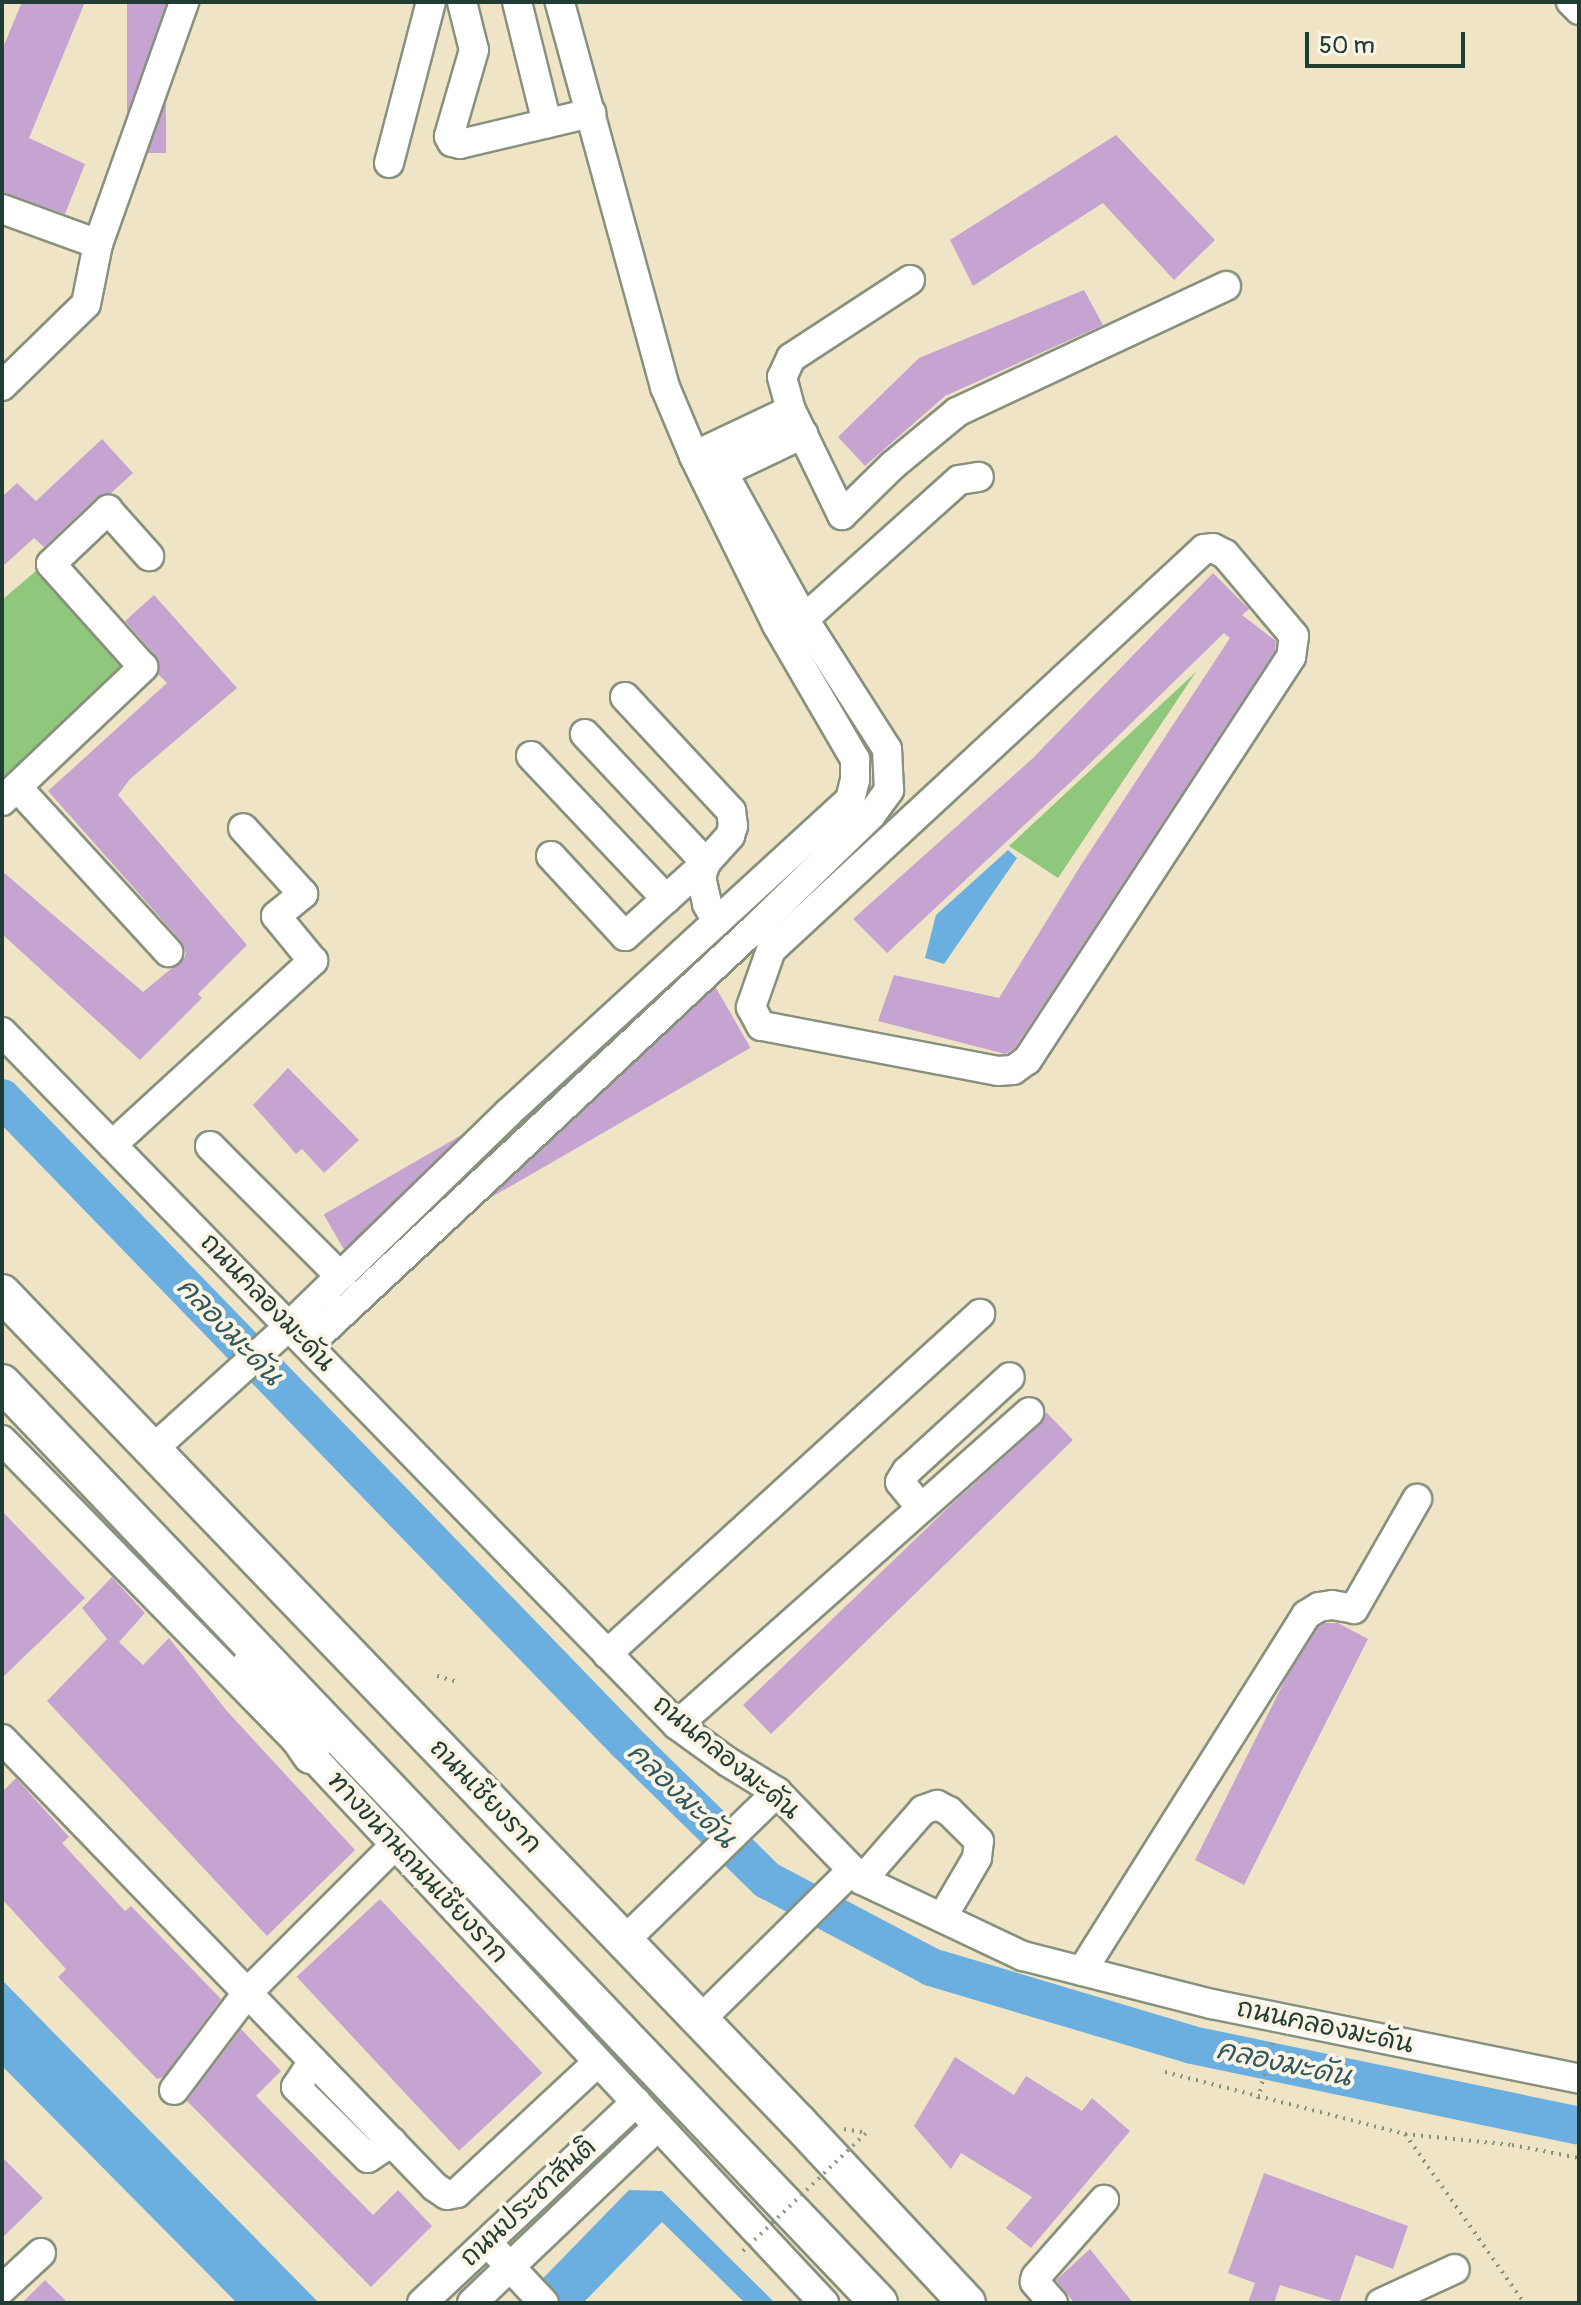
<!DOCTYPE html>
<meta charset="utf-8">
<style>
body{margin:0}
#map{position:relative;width:1581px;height:2305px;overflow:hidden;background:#efe5c6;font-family:Pangolin,"Playpen Sans Thai",sans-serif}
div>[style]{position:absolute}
.green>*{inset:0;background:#8fc87c}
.water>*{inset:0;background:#6baee0}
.river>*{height:38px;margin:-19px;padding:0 19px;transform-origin:19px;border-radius:19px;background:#6baee0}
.building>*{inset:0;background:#c5a4d2;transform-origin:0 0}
.path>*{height:4px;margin-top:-2px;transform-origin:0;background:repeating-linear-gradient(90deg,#87917d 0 2px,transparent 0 8px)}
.roads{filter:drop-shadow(2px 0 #87917d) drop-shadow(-2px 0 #87917d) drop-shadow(0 2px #87917d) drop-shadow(0 -2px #87917d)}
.minor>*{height:28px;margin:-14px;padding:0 14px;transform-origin:14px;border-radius:14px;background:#fff}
.major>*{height:36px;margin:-18px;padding:0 18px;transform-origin:18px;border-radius:18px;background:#fff}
.path-bridge>*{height:4px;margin-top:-2px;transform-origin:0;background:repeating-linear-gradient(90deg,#87917d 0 2px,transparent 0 8px)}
span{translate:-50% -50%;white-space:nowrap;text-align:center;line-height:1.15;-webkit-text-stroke:8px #fcf5e5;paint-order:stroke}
.street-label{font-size:26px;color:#1f3d34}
.water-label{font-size:28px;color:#32595f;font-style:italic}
.frame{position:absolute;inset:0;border:4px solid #1f3d34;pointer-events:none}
.scale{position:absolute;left:1305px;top:32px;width:160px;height:36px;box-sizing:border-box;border:4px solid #1f3d34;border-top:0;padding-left:10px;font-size:24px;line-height:28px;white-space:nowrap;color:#1f3d34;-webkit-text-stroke:6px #fcf5e5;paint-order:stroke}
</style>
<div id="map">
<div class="green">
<div style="clip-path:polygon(44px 564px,145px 675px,2px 803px,2px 600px)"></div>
<div style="clip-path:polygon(1196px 672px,1058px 878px,1009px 846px)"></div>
</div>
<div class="water">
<div style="clip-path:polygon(1008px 850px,1017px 858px,944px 964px,925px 958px,936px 915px)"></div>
<div style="clip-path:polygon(2px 1980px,319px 2303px,237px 2303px,2px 2066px)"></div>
<div style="clip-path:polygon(629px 2190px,662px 2191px,775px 2303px,745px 2303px,662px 2222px,583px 2303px,519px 2303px)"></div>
</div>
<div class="river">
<div style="left:2px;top:1098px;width:897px;rotate:45.9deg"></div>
<div style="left:626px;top:1742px;width:197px;rotate:44.4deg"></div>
<div style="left:767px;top:1880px;width:186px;rotate:27.9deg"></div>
<div style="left:931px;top:1967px;width:272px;rotate:16.6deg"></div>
<div style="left:1192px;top:2045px;width:395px;rotate:11.8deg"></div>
</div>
<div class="building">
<div style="clip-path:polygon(22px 2px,85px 2px,29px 138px,85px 164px,65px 214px,2px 192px,2px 50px)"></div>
<div style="left:127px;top:2px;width:39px;height:151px"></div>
<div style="clip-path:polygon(1116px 135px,1215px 240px,1174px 280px,1103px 203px,973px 286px,950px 240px)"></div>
<div style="clip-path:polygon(1084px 290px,1103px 325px,945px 396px,865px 466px,838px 437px,919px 358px)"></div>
<div style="clip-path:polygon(102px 439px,133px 473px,110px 494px,96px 498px,44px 547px,34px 538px,2px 567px,2px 497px,17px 483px,36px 501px)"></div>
<div style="clip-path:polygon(1213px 573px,1249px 609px,1242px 615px,1276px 641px,1275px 651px,1015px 1048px,1005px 1054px,878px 1021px,894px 975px,999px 998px,1081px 865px,1230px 638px,1224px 633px,1077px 776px,887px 953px,853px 919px,1033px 758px)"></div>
<div style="clip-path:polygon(154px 595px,237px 688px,130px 779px,118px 795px,247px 945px,198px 994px,202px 998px,140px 1060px,2px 934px,2px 871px,143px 992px,184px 958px,186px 953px,181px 941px,48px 791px,167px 683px,158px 674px,156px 656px,125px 621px)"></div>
<div style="left:716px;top:988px;width:69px;height:453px;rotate:60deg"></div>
<div style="clip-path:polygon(288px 1068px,359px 1140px,324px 1173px,302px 1149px,296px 1154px,253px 1105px)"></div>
<div style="clip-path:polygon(1046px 1412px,1073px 1440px,771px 1734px,743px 1705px,953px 1503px,1040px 1425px)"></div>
<div style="clip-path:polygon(2px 1511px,85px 1598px,2px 1678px)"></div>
<div style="clip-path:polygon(112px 1577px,145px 1613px,119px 1642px,143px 1665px,169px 1638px,226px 1710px,355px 1850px,267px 1936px,47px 1701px,107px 1639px,82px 1608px)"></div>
<div style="clip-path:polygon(1325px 1623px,1338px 1623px,1368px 1639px,1244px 1885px,1195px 1860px,1285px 1680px,1318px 1627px)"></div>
<div style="clip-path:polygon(16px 1778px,69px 1837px,62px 1843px,125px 1911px,131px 1906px,221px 1999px,163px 2077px,157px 2079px,58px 1977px,66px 1969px,2px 1899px,2px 1792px)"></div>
<div style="left:380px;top:1899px;width:238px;height:114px;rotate:47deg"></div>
<div style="clip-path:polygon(241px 2029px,281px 2071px,256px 2096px,373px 2215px,398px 2190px,432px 2226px,371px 2287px,187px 2101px)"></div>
<div style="clip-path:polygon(955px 2057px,1014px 2095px,1026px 2076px,1082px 2111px,1092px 2098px,1130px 2131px,1031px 2248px,1006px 2228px,1032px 2197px,961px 2153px,951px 2169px,914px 2126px)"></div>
<div style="clip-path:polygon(2px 2157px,43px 2198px,2px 2238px)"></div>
<div style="clip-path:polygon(1264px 2173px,1408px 2226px,1393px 2269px,1356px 2255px,1339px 2303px,1280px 2285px,1274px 2303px,1248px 2303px,1255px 2283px,1228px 2273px)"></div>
<div style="clip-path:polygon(1090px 2249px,1133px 2303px,1074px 2303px,1068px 2295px,1056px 2280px)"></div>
<div style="clip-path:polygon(45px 2280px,68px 2303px,22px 2303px)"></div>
</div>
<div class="path">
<div style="left:437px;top:1676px;width:19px;rotate:16deg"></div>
<div style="left:1165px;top:2072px;width:248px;rotate:14.5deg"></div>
<div style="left:1405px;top:2134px;width:108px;rotate:5.9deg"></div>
<div style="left:1512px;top:2145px;width:68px;rotate:11deg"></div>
<div style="left:1258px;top:2099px;width:61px;rotate:-75.7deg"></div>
<div style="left:844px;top:2129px;width:22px;rotate:10deg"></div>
<div style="left:1405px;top:2134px;width:207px;rotate:54.8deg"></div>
</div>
<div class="roads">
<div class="minor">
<div style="left:462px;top:2px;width:49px;rotate:76deg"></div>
<div style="left:474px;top:50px;width:90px;rotate:106.2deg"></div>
<div style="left:449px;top:136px;width:7px;rotate:63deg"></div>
<div style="left:452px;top:142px;width:8px;rotate:14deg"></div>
<div style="left:460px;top:144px;width:135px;rotate:-13.3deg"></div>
<div style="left:517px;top:2px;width:125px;rotate:76.1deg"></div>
<div style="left:1571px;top:2px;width:11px;rotate:45deg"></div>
<div style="left:389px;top:163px;width:166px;rotate:-75.4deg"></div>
<div style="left:2px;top:209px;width:102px;rotate:20deg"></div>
<div style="left:910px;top:280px;width:142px;rotate:146.8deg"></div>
<div style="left:791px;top:358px;width:21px;rotate:115deg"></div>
<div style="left:782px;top:377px;width:34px;rotate:75deg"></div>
<div style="left:791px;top:410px;width:117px;rotate:64.1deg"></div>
<div style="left:842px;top:515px;width:71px;rotate:-44.4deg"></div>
<div style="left:893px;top:465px;width:83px;rotate:-39.6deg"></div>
<div style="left:957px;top:412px;width:297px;rotate:-25.1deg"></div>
<div style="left:2px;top:386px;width:117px;rotate:-44.3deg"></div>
<div style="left:86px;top:304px;width:61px;rotate:-78.7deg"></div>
<div style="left:98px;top:244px;width:257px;rotate:-70.4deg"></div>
<div style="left:694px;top:456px;width:107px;rotate:-25.4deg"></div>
<div style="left:705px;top:477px;width:19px;rotate:-16deg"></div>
<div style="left:723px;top:472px;width:89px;rotate:-25.4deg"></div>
<div style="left:1213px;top:548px;width:13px;rotate:27deg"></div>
<div style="left:1225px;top:554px;width:107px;rotate:49.9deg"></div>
<div style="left:1294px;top:636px;width:21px;rotate:98deg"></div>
<div style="left:1291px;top:657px;width:482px;rotate:123.2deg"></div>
<div style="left:1027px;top:1060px;width:17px;rotate:144deg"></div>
<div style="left:1013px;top:1070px;width:15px;rotate:176deg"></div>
<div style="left:998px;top:1071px;width:241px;rotate:-169.2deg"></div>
<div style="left:761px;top:1026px;width:21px;rotate:-118deg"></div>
<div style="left:751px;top:1007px;width:60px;rotate:-70.7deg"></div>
<div style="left:771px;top:950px;width:590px;rotate:-42.8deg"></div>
<div style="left:1204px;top:549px;width:9px;rotate:-6deg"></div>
<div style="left:786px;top:623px;width:18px;rotate:-13deg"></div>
<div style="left:804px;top:619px;width:208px;rotate:-41.9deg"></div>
<div style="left:959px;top:480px;width:20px;rotate:-9deg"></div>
<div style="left:625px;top:697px;width:156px;rotate:47.1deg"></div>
<div style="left:731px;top:811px;width:15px;rotate:82deg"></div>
<div style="left:733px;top:826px;width:10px;rotate:107deg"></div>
<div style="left:730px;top:836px;width:36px;rotate:132deg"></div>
<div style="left:706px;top:863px;width:15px;rotate:110deg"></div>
<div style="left:701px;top:877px;width:28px;rotate:77deg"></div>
<div style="left:707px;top:904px;width:20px;rotate:60deg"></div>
<div style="left:531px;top:756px;width:197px;rotate:46.6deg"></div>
<div style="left:666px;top:899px;width:54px;rotate:-42deg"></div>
<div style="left:706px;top:863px;width:177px;rotate:-133.2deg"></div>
<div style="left:17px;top:787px;width:224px;rotate:47.5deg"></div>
<div style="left:2px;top:801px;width:195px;rotate:-43.5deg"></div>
<div style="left:143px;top:667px;width:138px;rotate:-131.8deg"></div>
<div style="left:51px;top:564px;width:79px;rotate:-43.5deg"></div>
<div style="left:108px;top:510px;width:62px;rotate:48.3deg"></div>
<div style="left:551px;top:856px;width:109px;rotate:47.2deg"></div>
<div style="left:625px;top:936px;width:55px;rotate:-42.1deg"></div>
<div style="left:2px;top:1032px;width:967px;rotate:45.75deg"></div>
<div style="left:677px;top:1725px;width:63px;rotate:36deg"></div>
<div style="left:728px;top:1762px;width:57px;rotate:31.5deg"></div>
<div style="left:777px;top:1792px;width:122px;rotate:46deg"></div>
<div style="left:862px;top:1880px;width:178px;rotate:25.3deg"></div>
<div style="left:1023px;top:1956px;width:195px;rotate:14.3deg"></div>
<div style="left:1212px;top:2004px;width:375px;rotate:11.5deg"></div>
<div style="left:112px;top:1145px;width:273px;rotate:-42.5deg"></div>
<div style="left:313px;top:961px;width:58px;rotate:-129.4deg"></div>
<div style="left:276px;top:916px;width:35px;rotate:-39deg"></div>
<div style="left:303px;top:894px;width:89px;rotate:-132.3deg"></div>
<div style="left:210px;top:1146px;width:182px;rotate:45deg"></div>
<div style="left:308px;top:1345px;width:611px;rotate:-43.01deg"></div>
<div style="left:755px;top:928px;width:162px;rotate:-44.2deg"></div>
<div style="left:871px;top:815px;width:31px;rotate:-54deg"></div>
<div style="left:889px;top:790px;width:41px;rotate:-92.8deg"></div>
<div style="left:887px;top:749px;width:154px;rotate:-122.6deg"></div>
<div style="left:804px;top:619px;width:178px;rotate:-118.9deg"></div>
<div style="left:2px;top:1440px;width:441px;rotate:45.6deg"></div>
<div style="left:311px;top:1755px;width:751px;rotate:46.89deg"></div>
<div style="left:152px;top:1450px;width:185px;rotate:-42.1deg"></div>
<div style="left:289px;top:1326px;width:305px;rotate:-44.2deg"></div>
<div style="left:508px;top:1113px;width:464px;rotate:-42.5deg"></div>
<div style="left:850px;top:800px;width:21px;rotate:-76deg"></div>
<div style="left:855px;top:780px;width:21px;rotate:-90deg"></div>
<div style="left:855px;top:759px;width:155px;rotate:-120.2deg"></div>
<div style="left:777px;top:625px;width:188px;rotate:-116.2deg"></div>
<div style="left:694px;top:456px;width:75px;rotate:-112.8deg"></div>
<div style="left:665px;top:387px;width:399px;rotate:-105.3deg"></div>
<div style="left:921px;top:1508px;width:33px;rotate:-129deg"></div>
<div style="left:900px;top:1482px;width:13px;rotate:-58deg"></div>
<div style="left:907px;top:1471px;width:139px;rotate:-42.4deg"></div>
<div style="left:607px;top:1654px;width:505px;rotate:-42.35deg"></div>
<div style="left:677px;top:1725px;width:471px;rotate:-41.6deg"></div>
<div style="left:2px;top:1739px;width:623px;rotate:45.98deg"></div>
<div style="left:435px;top:2187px;width:14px;rotate:34deg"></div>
<div style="left:447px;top:2195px;width:10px;rotate:-11deg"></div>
<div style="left:457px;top:2193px;width:192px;rotate:-42.9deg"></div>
<div style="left:862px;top:1880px;width:93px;rotate:-48.9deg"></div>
<div style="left:923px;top:1810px;width:15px;rotate:-20deg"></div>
<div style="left:937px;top:1805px;width:13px;rotate:27deg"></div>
<div style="left:949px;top:1811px;width:42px;rotate:45deg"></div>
<div style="left:979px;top:1841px;width:17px;rotate:97deg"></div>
<div style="left:977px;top:1858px;width:69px;rotate:120.3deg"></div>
<div style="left:623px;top:1942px;width:215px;rotate:-44.2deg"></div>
<div style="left:1082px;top:1971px;width:421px;rotate:-57.8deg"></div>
<div style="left:1306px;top:1615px;width:15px;rotate:-32deg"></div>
<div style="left:1319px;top:1607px;width:13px;rotate:-9deg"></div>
<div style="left:1332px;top:1605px;width:22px;rotate:10deg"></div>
<div style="left:1354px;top:1609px;width:127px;rotate:-60.2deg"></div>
<div style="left:699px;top:2021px;width:215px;rotate:-44.6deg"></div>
<div style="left:313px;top:2061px;width:31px;rotate:123deg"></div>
<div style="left:296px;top:2087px;width:101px;rotate:44.6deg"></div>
<div style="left:368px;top:2158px;width:29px;rotate:-34deg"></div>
<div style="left:174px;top:2090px;width:121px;rotate:-53deg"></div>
<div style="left:247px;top:1993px;width:208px;rotate:-45deg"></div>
<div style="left:498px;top:2254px;width:67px;rotate:46.8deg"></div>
<div style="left:2px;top:2289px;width:53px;rotate:-42.7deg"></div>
<div style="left:422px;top:2303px;width:294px;rotate:-43.2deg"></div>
<div style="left:472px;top:2303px;width:257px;rotate:-43.6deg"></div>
<div style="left:1053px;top:2303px;width:28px;rotate:-131deg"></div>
<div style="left:1035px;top:2282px;width:5px;rotate:-79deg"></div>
<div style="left:1036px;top:2277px;width:103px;rotate:-48.6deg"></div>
<div style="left:1381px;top:2303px;width:81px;rotate:-24.7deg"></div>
</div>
<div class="major">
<div style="left:2px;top:1293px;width:1151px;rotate:46.16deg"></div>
<div style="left:799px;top:2123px;width:246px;rotate:47deg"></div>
<div style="left:2px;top:1383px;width:1271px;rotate:46.37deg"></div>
<div style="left:250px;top:1666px;width:108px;rotate:55.6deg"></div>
</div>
</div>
<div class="path-bridge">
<div style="left:743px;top:2251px;width:170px;rotate:-43.8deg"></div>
</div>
<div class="street-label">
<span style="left:267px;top:1303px;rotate:46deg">ถนนคลองมะดัน</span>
<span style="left:726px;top:1758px;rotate:39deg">ถนนคลองมะดัน</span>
<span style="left:485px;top:1797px;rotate:46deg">ถนนเชียงราก</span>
<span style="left:417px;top:1868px;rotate:47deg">ทางขนานถนนเชียงราก</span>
<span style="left:1325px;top:2027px;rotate:12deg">ถนนคลองมะดัน</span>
<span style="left:529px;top:2203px;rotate:-43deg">ถนนประชาสันติ</span>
</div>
<div class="water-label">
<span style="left:229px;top:1332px;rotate:46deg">คลองมะดัน</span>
<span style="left:681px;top:1796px;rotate:44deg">คลองมะดัน</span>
<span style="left:1284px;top:2064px;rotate:12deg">คลองมะดัน</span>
</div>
<div class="frame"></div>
<div class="scale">50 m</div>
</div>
